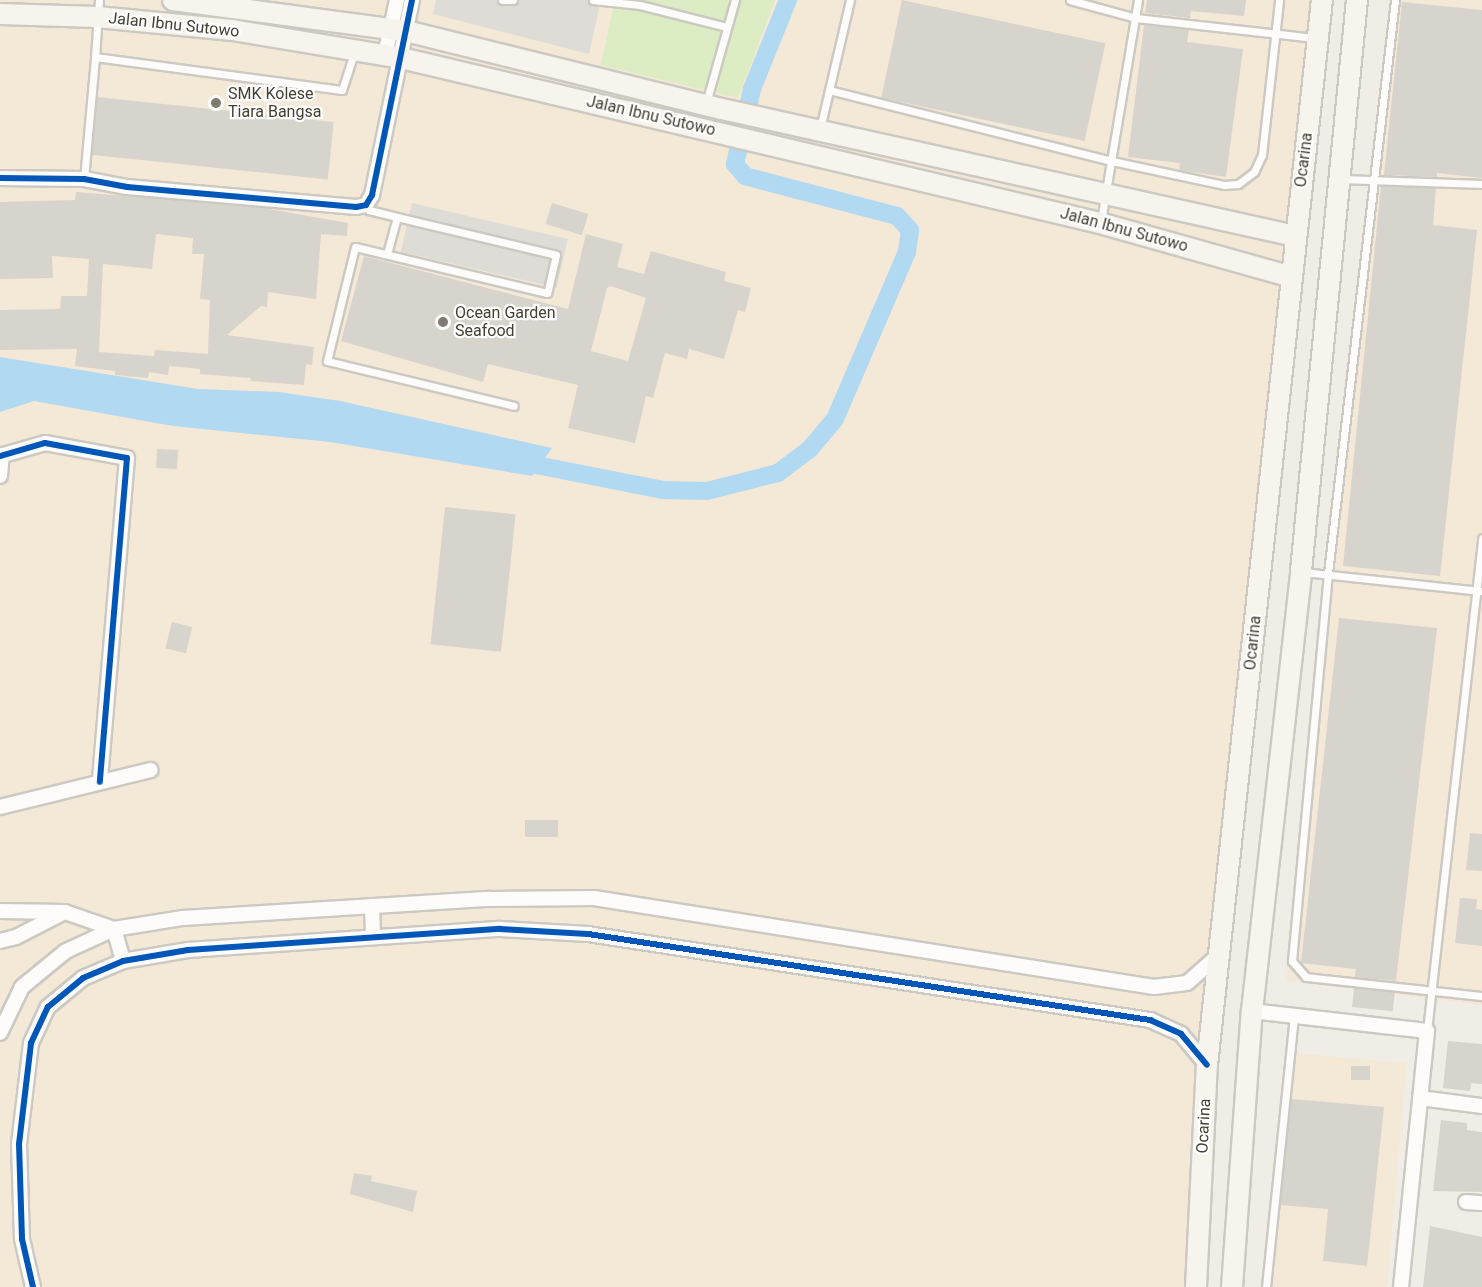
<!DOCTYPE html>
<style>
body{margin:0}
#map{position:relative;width:1482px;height:1287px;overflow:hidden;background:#efede6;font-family:Roboto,sans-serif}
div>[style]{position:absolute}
.commercial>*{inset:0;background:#f4e8d7;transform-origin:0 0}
.green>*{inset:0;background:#dcecc3}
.parking>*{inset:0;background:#dedcd6;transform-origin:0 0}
.water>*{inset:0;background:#b1d9f2}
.canal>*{height:18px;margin:-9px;padding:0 9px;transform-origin:9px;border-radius:9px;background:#b1d9f2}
.building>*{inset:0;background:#d7d4cd;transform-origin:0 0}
.roads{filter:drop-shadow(2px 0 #cbc9c2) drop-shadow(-2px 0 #cbc9c2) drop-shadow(0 2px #cbc9c2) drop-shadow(0 -2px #cbc9c2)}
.service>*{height:7px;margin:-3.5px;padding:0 3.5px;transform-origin:3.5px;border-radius:3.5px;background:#fdfcfb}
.minor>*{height:14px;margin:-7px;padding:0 7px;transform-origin:7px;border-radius:7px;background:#fdfcfb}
.secondary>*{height:20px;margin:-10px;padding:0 10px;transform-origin:10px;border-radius:10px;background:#f6f4ed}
.cycleway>*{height:6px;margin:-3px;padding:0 3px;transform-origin:3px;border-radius:3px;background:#0057b8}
.dots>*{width:16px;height:16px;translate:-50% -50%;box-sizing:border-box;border:3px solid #fff;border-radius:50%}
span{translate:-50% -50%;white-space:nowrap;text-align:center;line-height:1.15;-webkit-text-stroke:4.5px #fff;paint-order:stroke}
.street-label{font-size:16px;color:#453e32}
.poi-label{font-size:16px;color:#453e32}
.left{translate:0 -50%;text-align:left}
</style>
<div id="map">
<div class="commercial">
<div style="clip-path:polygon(0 0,1322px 0,1221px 953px,1196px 1287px,0 1287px)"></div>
<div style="clip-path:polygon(1398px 0,1482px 0,1482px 1005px,1286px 981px)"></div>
<div style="left:1290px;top:1053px;width:117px;height:236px;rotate:5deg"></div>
</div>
<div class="green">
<div style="clip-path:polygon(615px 0,775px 0,738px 98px,601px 65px)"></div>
</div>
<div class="parking">
<div style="clip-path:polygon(436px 0,601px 0,589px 54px,433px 14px)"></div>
<div style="left:412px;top:203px;width:160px;height:50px;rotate:13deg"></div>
</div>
<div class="water">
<div style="clip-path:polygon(0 357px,198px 389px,279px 392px,340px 401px,552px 448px,532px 476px,330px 442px,173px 426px,34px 401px,0 412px)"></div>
</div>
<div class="canal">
<div style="left:516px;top:461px;width:149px;rotate:11.2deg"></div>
<div style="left:662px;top:490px;width:45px;rotate:1.3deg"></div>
<div style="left:707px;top:491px;width:73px;rotate:-14.2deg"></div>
<div style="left:778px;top:473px;width:39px;rotate:-37deg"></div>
<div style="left:809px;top:450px;width:40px;rotate:-50deg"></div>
<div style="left:835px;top:419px;width:182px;rotate:-66.7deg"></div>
<div style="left:907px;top:252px;width:22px;rotate:-82deg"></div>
<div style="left:910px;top:230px;width:19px;rotate:-133deg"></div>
<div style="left:897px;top:216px;width:157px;rotate:-165.3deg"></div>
<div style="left:745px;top:176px;width:16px;rotate:-130deg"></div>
<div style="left:735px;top:164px;width:77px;rotate:-77.2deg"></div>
<div style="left:752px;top:89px;width:96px;rotate:-68deg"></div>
</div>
<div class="building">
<div style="left:902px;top:0;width:208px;height:100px;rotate:12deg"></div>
<div style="clip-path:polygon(1147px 0,1246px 0,1244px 16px,1191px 11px,1190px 18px,1145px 13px)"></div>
<div style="clip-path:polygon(1402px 2px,1482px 10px,1482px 178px,1437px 173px,1437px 177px,1384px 175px)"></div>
<div style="clip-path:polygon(1144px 25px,1189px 30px,1187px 42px,1243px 49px,1226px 177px,1179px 170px,1180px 163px,1128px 157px)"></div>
<div style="left:97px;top:97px;width:238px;height:58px;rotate:6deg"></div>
<div style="clip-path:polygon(1381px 186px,1436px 188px,1433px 225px,1477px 230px,1440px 576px,1343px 566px)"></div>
<div style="clip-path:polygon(evenodd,76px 192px,258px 207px,348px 223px,347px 236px,321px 234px,316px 299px,268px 292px,267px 307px,261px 306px,227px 335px,314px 347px,312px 365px,306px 364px,304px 385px,250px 381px,251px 378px,200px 374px,200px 369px,169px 366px,168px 375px,149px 372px,148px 378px,115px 375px,115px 371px,75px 366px,77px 349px,0 350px,0 310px,60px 309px,61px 296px,87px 296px,89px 259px,52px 256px,53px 278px,0 279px,0 202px,75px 200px,76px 192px,156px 234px,193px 238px,192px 254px,204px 254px,200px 299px,210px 300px,208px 354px,155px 350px,154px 356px,99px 352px,103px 264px,152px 269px,156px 234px)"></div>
<div style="left:552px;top:203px;width:38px;height:22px;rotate:17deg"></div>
<div style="clip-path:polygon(evenodd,586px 234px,623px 244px,617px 267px,644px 274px,651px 251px,726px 272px,724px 281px,751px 288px,745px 312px,738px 310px,724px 359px,689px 349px,687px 359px,665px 353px,653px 398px,646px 396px,635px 443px,568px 428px,578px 385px,488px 364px,483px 382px,341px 341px,364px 256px,568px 309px,586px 234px,611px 286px,646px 298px,628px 361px,591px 351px,607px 288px,611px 286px)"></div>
<div style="left:157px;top:449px;width:21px;height:19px;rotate:3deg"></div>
<div style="left:445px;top:507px;width:71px;height:138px;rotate:6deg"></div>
<div style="clip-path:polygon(1339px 618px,1437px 628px,1396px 981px,1355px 977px,1356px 969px,1301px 963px)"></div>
<div style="left:172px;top:622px;width:21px;height:27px;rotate:14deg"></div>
<div style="left:558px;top:820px;width:17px;height:33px;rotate:90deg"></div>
<div style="clip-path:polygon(1470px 833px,1482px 834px,1482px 871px,1466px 870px)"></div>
<div style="clip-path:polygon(1460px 898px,1477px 899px,1476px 909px,1482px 910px,1482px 946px,1455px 943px)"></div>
<div style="left:1354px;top:988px;width:41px;height:19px;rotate:6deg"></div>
<div style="clip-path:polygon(1448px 1041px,1482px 1044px,1482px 1084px,1471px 1083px,1470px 1091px,1443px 1088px)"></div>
<div style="left:1351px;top:1066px;width:19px;height:14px"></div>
<div style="clip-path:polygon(1291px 1099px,1384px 1107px,1367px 1266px,1323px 1261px,1328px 1209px,1280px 1205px)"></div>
<div style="clip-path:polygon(1441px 1120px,1467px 1123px,1467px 1130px,1482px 1132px,1482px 1192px,1433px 1191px)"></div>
<div style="clip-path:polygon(354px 1173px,372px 1176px,371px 1181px,417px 1191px,413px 1212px,350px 1194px)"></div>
<div style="clip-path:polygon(1430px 1226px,1482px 1237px,1482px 1287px,1423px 1287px)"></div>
</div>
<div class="roads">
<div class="service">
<div style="left:502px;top:0;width:11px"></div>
<div style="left:593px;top:0;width:47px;rotate:6.1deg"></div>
<div style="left:640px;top:5px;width:89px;rotate:14.3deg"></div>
<div style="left:1070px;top:0;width:68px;rotate:15.3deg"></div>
<div style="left:1136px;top:18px;width:180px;rotate:6.4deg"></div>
<div style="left:1395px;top:0;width:577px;rotate:96.67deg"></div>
<div style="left:1328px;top:573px;width:390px;rotate:95.3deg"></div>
<div style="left:1292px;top:961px;width:21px;rotate:49deg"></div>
<div style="left:1306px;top:977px;width:177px;rotate:6.2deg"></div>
<div style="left:95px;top:57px;width:57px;rotate:-86deg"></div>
<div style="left:829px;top:90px;width:292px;rotate:14.1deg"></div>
<div style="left:1112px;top:161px;width:115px;rotate:12.1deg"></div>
<div style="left:1224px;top:185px;width:14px;rotate:-4deg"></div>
<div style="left:1238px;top:184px;width:20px;rotate:-37deg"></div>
<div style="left:1254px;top:172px;width:19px;rotate:-65deg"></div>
<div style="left:1262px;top:155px;width:156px;rotate:-83.7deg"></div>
<div style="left:706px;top:103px;width:107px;rotate:-74.3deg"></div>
<div style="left:820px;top:129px;width:132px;rotate:-76.9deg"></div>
<div style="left:84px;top:179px;width:122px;rotate:-84.8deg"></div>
<div style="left:95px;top:57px;width:249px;rotate:7.6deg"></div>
<div style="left:342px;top:90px;width:40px;rotate:-72deg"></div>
<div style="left:1341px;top:179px;width:141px;rotate:2deg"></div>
<div style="left:366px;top:205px;width:6px;rotate:59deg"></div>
<div style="left:369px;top:210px;width:29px;rotate:14deg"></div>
<div style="left:397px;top:217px;width:163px;rotate:13.4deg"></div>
<div style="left:556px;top:255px;width:39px;rotate:103deg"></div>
<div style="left:547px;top:293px;width:197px;rotate:-166.5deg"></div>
<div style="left:355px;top:247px;width:117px;rotate:103.8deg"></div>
<div style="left:327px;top:361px;width:192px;rotate:13.5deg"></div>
<div style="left:1101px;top:221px;width:224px;rotate:-80.5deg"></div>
<div style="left:387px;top:254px;width:38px;rotate:-75deg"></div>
<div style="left:1303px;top:572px;width:180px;rotate:6.1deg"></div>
<div style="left:1427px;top:1031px;width:496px;rotate:-83.6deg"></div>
<div style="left:1266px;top:1287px;width:273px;rotate:-84.1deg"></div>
</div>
<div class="minor">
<div style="left:385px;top:55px;width:56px;rotate:-77.7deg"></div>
<div style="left:0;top:178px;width:84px;rotate:0.7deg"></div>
<div style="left:84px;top:179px;width:44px;rotate:10.5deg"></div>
<div style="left:127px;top:187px;width:230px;rotate:5deg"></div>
<div style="left:356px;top:207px;width:10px;rotate:-11deg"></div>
<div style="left:366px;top:205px;width:12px;rotate:-59deg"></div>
<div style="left:372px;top:195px;width:199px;rotate:-78.4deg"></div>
<div style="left:0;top:456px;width:47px;rotate:-16.1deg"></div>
<div style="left:45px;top:443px;width:83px;rotate:10.4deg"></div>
<div style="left:127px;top:458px;width:325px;rotate:94.8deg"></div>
<div style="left:0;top:476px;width:21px;rotate:-85deg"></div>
<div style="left:0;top:807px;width:155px;rotate:-13.8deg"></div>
<div style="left:372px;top:906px;width:31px;rotate:88deg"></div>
<div style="left:0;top:911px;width:65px;rotate:0.9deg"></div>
<div style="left:65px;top:912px;width:52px;rotate:19.1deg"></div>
<div style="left:114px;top:929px;width:33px;rotate:74deg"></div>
<div style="left:0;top:941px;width:16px;rotate:-14deg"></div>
<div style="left:16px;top:937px;width:53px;rotate:-27.1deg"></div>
<div style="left:1252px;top:1011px;width:176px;rotate:6.5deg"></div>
<div style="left:1427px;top:1031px;width:257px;rotate:95.8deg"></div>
<div style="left:0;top:1033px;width:51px;rotate:-64.4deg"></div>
<div style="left:22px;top:987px;width:57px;rotate:-39.3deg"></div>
<div style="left:66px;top:951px;width:53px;rotate:-24.6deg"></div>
<div style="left:114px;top:929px;width:70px;rotate:-9.1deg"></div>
<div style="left:183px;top:918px;width:307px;rotate:-3.6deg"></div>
<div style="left:489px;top:899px;width:105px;rotate:-0.5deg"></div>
<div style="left:594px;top:898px;width:567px;rotate:9.03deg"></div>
<div style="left:1154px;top:987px;width:33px;rotate:-7deg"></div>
<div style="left:1187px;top:983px;width:45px;rotate:-41.4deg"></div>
<div style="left:1420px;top:1098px;width:63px;rotate:7.4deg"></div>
<div style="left:1466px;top:1202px;width:16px;rotate:4deg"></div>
<div style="left:33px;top:1287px;width:49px;rotate:-102.9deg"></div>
<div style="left:22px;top:1239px;width:95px;rotate:-91.8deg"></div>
<div style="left:19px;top:1144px;width:102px;rotate:-83.2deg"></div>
<div style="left:31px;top:1043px;width:40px;rotate:-65deg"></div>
<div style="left:48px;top:1007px;width:45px;rotate:-39.6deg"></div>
<div style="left:83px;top:978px;width:43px;rotate:-23deg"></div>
<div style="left:123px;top:961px;width:66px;rotate:-9.6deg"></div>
<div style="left:188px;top:950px;width:313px;rotate:-3.9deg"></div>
<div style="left:500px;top:929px;width:88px;rotate:3.3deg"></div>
<div style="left:588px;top:934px;width:569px;rotate:8.7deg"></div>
<div style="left:1150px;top:1020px;width:34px;rotate:24deg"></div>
<div style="left:1181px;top:1034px;width:40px;rotate:50deg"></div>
</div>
<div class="secondary">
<div style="left:173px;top:0;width:235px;rotate:7.6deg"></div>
<div style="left:406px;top:31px;width:325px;rotate:13.9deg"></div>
<div style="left:722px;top:109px;width:587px;rotate:12.5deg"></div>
<div style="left:0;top:14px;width:97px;rotate:1.8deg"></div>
<div style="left:97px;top:17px;width:136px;rotate:5.5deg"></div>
<div style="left:232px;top:30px;width:171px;rotate:9.4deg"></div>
<div style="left:401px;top:58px;width:718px;rotate:13.28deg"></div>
<div style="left:1100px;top:223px;width:199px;rotate:15.7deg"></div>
<div style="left:1196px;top:1287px;width:222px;rotate:-87.2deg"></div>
<div style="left:1207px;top:1065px;width:1071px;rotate:-83.84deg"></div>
<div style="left:1232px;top:1287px;width:277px;rotate:-85.9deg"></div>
<div style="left:1252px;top:1011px;width:443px;rotate:-83.6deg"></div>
<div style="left:1301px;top:571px;width:574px;rotate:-84.4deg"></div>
</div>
</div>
<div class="cycleway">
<div style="left:0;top:178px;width:84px;rotate:0.7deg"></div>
<div style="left:84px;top:179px;width:44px;rotate:10.5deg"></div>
<div style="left:127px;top:187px;width:230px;rotate:5deg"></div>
<div style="left:356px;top:207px;width:10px;rotate:-11deg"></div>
<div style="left:366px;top:205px;width:12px;rotate:-59deg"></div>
<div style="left:372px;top:195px;width:199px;rotate:-78.4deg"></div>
<div style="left:0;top:456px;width:47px;rotate:-16.1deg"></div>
<div style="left:45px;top:443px;width:83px;rotate:10.4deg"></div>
<div style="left:127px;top:458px;width:325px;rotate:94.8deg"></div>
<div style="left:33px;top:1287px;width:49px;rotate:-102.9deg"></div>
<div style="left:22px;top:1239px;width:95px;rotate:-91.8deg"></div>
<div style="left:19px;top:1144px;width:102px;rotate:-83.2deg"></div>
<div style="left:31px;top:1043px;width:40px;rotate:-65deg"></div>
<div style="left:48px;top:1007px;width:45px;rotate:-39.6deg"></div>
<div style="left:83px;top:978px;width:43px;rotate:-23deg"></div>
<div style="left:123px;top:961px;width:66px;rotate:-9.6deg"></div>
<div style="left:188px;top:950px;width:313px;rotate:-3.9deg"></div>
<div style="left:500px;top:929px;width:88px;rotate:3.3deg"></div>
<div style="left:588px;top:934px;width:569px;rotate:8.7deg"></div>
<div style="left:1150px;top:1020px;width:34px;rotate:24deg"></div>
<div style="left:1181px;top:1034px;width:40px;rotate:50deg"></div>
</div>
<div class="dots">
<div style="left:216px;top:103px;background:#807b71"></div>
<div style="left:443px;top:322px;background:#807b71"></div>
</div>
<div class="street-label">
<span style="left:174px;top:25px;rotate:6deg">Jalan Ibnu Sutowo</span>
<span style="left:651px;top:116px;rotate:13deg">Jalan Ibnu Sutowo</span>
<span style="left:1304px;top:160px;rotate:-83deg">Ocarina</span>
<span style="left:1124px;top:230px;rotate:15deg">Jalan Ibnu Sutowo</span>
<span style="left:1253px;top:643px;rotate:-84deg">Ocarina</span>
<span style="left:1204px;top:1126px;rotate:-87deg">Ocarina</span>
</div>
<div class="poi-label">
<span class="left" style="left:228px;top:103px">SMK Kolese<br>Tiara Bangsa</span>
<span class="left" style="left:455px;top:322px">Ocean Garden<br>Seafood</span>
</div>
</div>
